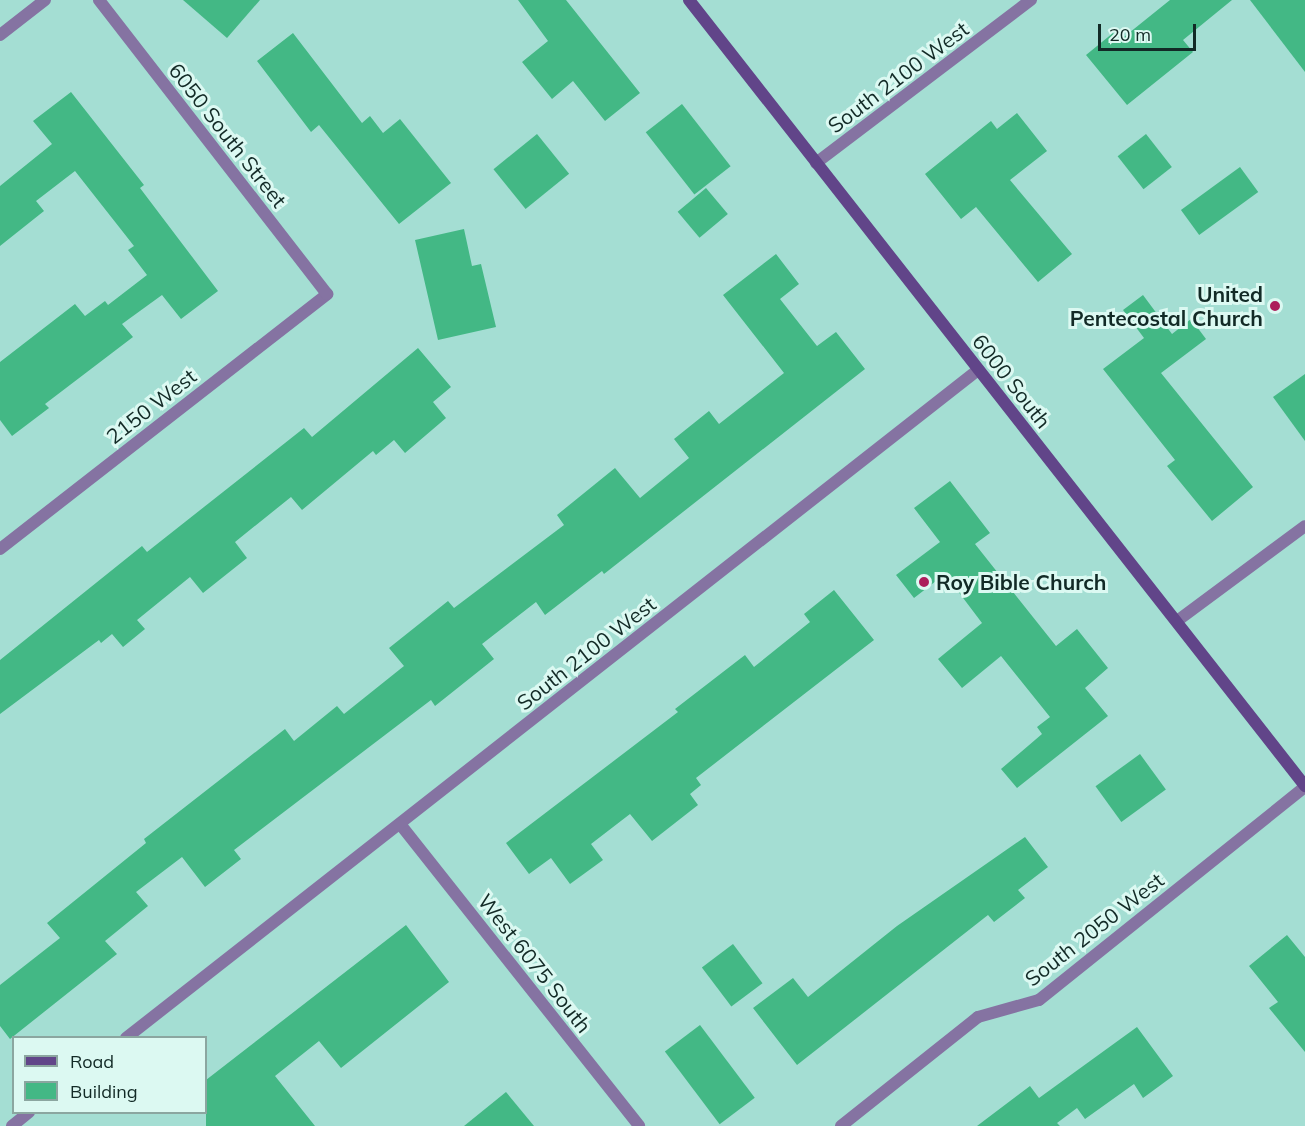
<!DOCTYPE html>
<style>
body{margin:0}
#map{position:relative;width:1305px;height:1126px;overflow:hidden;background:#a4ded3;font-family:Mulish,sans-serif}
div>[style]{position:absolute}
.building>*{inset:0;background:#43b885;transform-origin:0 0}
.street>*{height:12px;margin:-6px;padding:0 6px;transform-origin:6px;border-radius:6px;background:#8573a2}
.secondary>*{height:12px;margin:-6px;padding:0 6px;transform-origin:6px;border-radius:6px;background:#614589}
.dots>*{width:16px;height:16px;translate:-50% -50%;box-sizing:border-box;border:3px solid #dcf9f2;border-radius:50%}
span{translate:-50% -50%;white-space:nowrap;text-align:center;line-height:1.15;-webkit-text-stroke:6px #dcf9f2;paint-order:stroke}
.street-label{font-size:21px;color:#122a26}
.poi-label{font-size:21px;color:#122a26;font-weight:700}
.right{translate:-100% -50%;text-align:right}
.left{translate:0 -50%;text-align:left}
.legend{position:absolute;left:12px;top:1036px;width:195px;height:78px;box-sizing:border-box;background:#dcf9f2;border:2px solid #8ba6a0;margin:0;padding:8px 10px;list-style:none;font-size:18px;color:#122a26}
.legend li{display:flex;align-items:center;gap:12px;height:30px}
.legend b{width:30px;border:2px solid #8ba6a0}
.scale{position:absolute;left:1098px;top:24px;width:98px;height:27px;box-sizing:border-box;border:3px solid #122a26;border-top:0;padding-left:8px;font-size:18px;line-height:21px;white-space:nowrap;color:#122a26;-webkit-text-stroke:4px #dcf9f2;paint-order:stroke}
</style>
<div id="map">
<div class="building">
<div style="clip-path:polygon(183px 0,260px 0,227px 38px)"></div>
<div style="clip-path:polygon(518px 0,566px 0,640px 93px,605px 121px,573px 81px,552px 99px,522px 62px,548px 41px)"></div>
<div style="clip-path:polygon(1170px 0,1232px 0,1183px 40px,1193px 52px,1127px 105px,1086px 55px,1113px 33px,1119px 41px)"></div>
<div style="clip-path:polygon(1250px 0,1305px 0,1305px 72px)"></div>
<div style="clip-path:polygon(293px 33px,362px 123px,370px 116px,383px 133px,400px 119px,451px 183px,399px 224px,319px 125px,311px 132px,257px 61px)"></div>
<div style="clip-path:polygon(71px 92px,144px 185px,140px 188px,218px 291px,181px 319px,162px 295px,122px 324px,133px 337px,45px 404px,49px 408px,12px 436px,0 420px,0 362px,75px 304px,85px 316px,105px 301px,108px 305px,147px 275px,128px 250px,134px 246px,75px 171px,36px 201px,44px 211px,0 246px,0 186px,52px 144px,33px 121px)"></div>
<div style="left:682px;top:104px;width:79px;height:46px;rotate:52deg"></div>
<div style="clip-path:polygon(1017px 113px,1047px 151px,1010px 180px,1072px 254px,1038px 282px,976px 207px,961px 219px,925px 174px,991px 121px,997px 129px)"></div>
<div style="left:537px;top:134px;width:51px;height:56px;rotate:51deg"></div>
<div style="left:1146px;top:134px;width:42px;height:36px;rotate:52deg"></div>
<div style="left:1240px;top:167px;width:31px;height:73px;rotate:54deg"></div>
<div style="left:706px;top:188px;width:34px;height:37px;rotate:50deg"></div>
<div style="clip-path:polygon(464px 229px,472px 266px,481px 264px,496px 327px,438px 340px,415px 240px)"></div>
<div style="clip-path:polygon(776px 254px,799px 284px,780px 299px,817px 346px,836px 332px,865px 369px,604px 574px,602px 571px,545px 615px,536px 602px,482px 644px,494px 659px,435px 706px,431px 700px,234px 850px,241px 859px,205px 887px,182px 857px,136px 892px,148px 906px,105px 941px,117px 954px,10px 1039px,0 1026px,0 985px,60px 938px,47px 923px,146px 843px,144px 839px,285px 729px,294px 741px,337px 706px,344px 714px,404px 666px,389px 648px,448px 601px,454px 608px,564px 525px,557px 515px,615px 468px,640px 498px,689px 458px,674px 439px,709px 411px,719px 424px,784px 373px,723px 295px)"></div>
<div style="clip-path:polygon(1143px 295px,1172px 334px,1191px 319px,1206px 339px,1161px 373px,1253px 487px,1212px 521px,1167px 466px,1175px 460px,1103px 369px,1144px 338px,1123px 310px)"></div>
<div style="clip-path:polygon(418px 348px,451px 387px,433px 402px,446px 418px,405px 453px,394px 440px,376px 455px,373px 451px,302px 510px,291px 497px,235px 542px,247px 558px,203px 593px,190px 577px,137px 620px,145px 629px,123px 647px,112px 634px,101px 643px,99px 640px,0 714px,0 660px,142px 546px,147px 552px,304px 428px,312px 437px)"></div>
<div style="clip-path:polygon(1305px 374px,1305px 441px,1273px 397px)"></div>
<div style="clip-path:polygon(950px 481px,990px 533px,975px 544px,1056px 646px,1077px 629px,1108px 668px,1085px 688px,1108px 716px,1017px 788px,1001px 769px,1042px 734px,1037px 727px,1050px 717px,1001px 656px,962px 688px,938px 659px,982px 623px,945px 574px,914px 598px,896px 575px,940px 542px,914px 508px)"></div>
<div style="clip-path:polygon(834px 590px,874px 640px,696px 778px,701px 785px,690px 794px,698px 805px,652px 841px,630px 814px,591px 844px,603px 860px,570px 884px,551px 858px,529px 874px,506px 843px,678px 712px,675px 709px,745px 655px,754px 667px,810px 622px,804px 614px)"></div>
<div style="left:1140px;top:754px;width:44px;height:55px;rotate:54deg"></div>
<div style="clip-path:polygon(1025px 837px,1048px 867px,1018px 890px,1025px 898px,994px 922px,988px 915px,797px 1065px,753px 1008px,793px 978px,808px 997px,897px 926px)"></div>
<div style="clip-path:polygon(406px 925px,449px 982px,341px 1068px,319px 1041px,275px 1076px,315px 1126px,206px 1126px,206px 1080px)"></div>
<div style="clip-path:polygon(1287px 935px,1305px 957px,1305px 1052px,1269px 1008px,1278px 1002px,1249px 966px)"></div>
<div style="left:733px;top:944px;width:49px;height:39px;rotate:53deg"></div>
<div style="left:700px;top:1025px;width:91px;height:44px;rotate:53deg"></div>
<div style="clip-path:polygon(1137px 1027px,1173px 1076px,1143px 1098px,1134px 1084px,1085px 1119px,1077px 1108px,1057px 1123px,1060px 1126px,977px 1126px,1030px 1086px,1039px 1098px)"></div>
<div style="clip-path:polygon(506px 1092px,534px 1126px,464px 1126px)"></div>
</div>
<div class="street">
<div style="left:0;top:35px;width:57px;rotate:-37.9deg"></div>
<div style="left:816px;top:163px;width:270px;rotate:-37.2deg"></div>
<div style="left:0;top:549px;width:415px;rotate:-37.9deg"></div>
<div style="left:327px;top:294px;width:372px;rotate:-127.8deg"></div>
<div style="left:1177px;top:621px;width:159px;rotate:-36.6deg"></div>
<div style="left:400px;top:824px;width:385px;rotate:51.6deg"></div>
<div style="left:126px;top:1038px;width:1083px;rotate:-38.1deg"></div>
<div style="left:12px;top:1126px;width:22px;rotate:-39deg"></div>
<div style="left:841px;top:1126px;width:175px;rotate:-38.5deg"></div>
<div style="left:978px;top:1017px;width:63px;rotate:-15.6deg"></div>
<div style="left:1039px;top:1000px;width:341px;rotate:-38.7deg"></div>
</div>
<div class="secondary">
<div style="left:689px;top:0;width:999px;rotate:51.91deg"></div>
</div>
<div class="dots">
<div style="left:1275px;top:306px;background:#ac1e5b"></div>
<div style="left:924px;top:582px;background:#ac1e5b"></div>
</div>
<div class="street-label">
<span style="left:898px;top:77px;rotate:-37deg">South 2100 West</span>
<span style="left:228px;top:135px;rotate:52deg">6050 South Street</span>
<span style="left:1012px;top:381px;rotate:52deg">6000 South</span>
<span style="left:151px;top:406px;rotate:-38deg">2150 West</span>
<span style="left:586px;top:653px;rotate:-38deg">South 2100 West</span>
<span style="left:1094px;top:929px;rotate:-38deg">South 2050 West</span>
<span style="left:535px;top:963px;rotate:52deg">West 6075 South</span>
</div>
<div class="poi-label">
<span class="right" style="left:1263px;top:306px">United<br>Pentecostal Church</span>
<span class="left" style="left:936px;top:582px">Roy Bible Church</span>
</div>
<ul class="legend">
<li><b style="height:8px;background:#614589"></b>Road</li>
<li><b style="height:16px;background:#43b885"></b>Building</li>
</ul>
<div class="scale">20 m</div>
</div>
